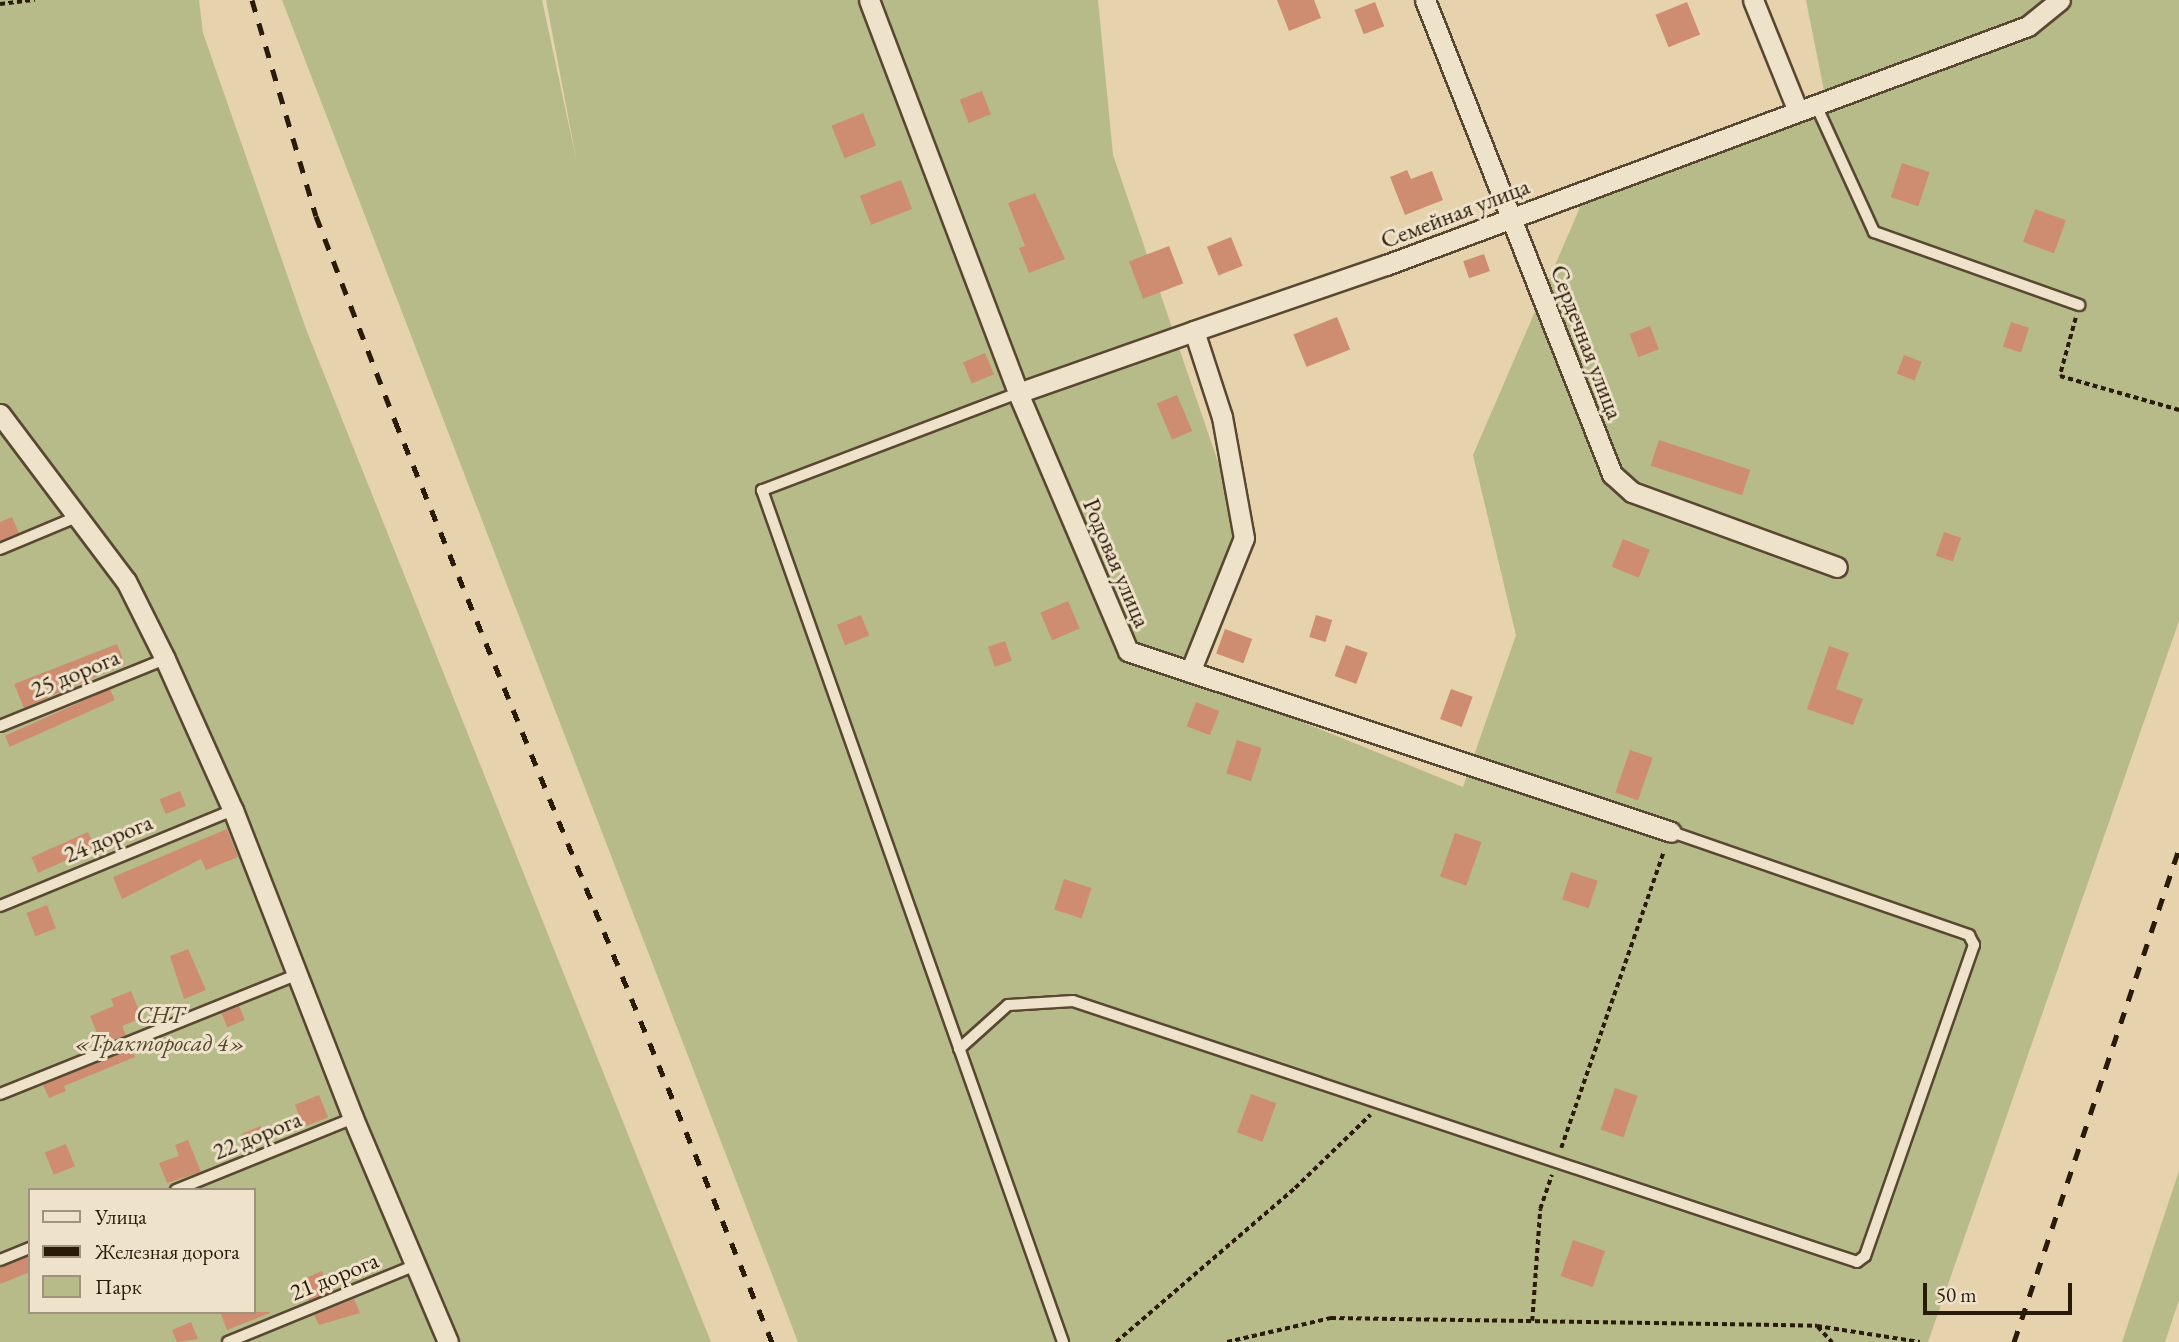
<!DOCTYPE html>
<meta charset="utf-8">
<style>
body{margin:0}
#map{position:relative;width:2179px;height:1342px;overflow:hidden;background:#e6d2ad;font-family:"EB Garamond",serif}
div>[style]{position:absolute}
.green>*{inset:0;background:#b7bb89}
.building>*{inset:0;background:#ce8d70;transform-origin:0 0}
.path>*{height:3.5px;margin-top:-1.75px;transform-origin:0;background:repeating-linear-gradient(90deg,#2a1a08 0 5px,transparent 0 8.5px)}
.roads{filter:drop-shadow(2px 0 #594831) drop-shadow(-2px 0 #594831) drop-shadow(0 2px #594831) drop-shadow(0 -2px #594831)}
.lane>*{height:10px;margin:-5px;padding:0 5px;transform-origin:5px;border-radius:5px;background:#efe2ca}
.street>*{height:19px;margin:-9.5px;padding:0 9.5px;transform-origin:9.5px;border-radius:9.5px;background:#efe2ca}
.rail>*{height:5px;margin-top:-2.5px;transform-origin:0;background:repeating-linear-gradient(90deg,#2a1a08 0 12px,transparent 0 24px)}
span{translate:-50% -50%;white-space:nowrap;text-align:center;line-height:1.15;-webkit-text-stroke:6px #efe2ca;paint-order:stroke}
.street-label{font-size:24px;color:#2a1a08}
.park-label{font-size:24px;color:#544a2f;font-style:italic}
.legend{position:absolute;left:28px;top:1188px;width:228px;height:126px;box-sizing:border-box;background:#efe2ca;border:2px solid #a0927c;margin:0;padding:9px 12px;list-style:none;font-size:21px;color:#2a1a08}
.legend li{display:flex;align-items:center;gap:14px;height:35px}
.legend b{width:35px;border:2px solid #a0927c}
.scale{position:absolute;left:1923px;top:1283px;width:149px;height:32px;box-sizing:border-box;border:4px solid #2a1a08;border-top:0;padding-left:9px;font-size:21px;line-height:24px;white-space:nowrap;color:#2a1a08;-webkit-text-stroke:5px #efe2ca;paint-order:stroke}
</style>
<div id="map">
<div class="green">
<div style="clip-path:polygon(evenodd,0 0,199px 0,203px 33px,306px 329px,711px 1342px,0 1342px,0 0,30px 1190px,254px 1190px,254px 1312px,30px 1312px,30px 1190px)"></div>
<div style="clip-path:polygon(282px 0,542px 0,577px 163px,546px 0,1098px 0,1113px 155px,1244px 538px,1188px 676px,1463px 787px,1516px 635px,1473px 455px,1584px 198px,1828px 111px,1806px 0,2179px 0,2179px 621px,1928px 1342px,798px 1342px)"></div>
<div style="clip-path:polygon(2179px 1171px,2179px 1300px,2165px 1342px,2122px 1342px)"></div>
</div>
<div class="building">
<div style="clip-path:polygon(1277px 0,1314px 0,1321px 18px,1289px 31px)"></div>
<div style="left:1375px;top:2px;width:26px;height:22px;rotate:69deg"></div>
<div style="left:1687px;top:2px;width:35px;height:34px;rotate:68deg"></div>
<div style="left:982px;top:91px;width:25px;height:24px;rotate:69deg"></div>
<div style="left:863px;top:113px;width:35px;height:34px;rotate:68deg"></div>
<div style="left:1902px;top:163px;width:29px;height:36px;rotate:18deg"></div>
<div style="clip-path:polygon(1407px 170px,1411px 179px,1432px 171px,1443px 200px,1405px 215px,1390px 177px)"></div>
<div style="left:901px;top:180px;width:31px;height:44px;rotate:69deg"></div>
<div style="clip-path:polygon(1035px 193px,1065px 259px,1029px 273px,1019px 248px,1025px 246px,1008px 203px)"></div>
<div style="left:2035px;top:209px;width:33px;height:35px;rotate:20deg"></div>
<div style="left:1231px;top:237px;width:31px;height:26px;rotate:68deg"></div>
<div style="left:1169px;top:246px;width:40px;height:43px;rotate:69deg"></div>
<div style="left:1484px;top:254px;width:18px;height:22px;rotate:71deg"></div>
<div style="left:1337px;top:317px;width:35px;height:47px;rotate:68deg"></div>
<div style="left:2011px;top:322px;width:19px;height:26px;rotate:18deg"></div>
<div style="left:1650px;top:326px;width:25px;height:22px;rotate:69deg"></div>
<div style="left:985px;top:353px;width:23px;height:24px;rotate:67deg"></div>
<div style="left:1904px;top:355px;width:19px;height:20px;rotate:21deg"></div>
<div style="left:1177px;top:395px;width:39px;height:22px;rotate:67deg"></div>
<div style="left:1659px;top:440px;width:96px;height:27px;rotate:18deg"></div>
<div style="clip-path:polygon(12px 517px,19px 533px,0 541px,0 522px)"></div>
<div style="left:1944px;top:532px;width:18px;height:25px;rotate:19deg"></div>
<div style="left:1623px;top:539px;width:29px;height:30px;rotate:22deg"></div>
<div style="left:1068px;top:601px;width:30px;height:30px;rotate:67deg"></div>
<div style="left:861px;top:615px;width:22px;height:26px;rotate:68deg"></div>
<div style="left:1316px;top:615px;width:17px;height:23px;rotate:17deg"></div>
<div style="left:1225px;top:629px;width:29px;height:26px;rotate:20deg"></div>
<div style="left:1005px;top:641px;width:21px;height:18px;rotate:71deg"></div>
<div style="clip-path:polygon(117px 644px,125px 664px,24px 708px,14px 684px)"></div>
<div style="left:1346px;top:645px;width:23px;height:33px;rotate:20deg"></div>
<div style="clip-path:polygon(1829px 646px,1849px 653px,1836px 689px,1863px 699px,1853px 725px,1807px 709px)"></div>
<div style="left:110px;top:689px;width:12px;height:115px;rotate:66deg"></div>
<div style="left:1451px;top:689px;width:23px;height:32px;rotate:20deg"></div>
<div style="left:1196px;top:702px;width:25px;height:26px;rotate:21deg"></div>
<div style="left:1237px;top:740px;width:26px;height:35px;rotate:18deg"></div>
<div style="left:1630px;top:750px;width:24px;height:45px;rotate:19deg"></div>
<div style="left:180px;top:791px;width:16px;height:22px;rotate:68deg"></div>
<div style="clip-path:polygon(227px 829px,238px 857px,206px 870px,201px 859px,122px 899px,113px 877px)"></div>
<div style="left:88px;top:832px;width:17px;height:62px;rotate:66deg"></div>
<div style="left:1455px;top:833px;width:28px;height:46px;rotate:19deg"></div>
<div style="left:1571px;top:872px;width:28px;height:29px;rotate:18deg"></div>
<div style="left:1064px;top:879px;width:29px;height:32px;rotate:18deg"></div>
<div style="left:47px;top:905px;width:25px;height:22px;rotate:69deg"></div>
<div style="clip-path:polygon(188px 949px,206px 990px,184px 999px,170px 956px)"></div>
<div style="clip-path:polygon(131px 991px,142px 1018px,122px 1026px,126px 1035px,102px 1045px,90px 1016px,114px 1006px,111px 999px)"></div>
<div style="left:239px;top:1006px;width:15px;height:19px;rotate:67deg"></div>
<div style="clip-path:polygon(132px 1049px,135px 1057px,64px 1086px,66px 1091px,49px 1098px,43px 1085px)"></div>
<div style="left:1615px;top:1088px;width:24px;height:44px;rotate:19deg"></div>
<div style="left:1251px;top:1094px;width:27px;height:41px;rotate:20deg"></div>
<div style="left:319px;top:1095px;width:24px;height:26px;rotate:68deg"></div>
<div style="left:261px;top:1126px;width:17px;height:20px;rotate:69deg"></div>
<div style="clip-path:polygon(188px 1140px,201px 1172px,167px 1183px,159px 1163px,179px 1156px,175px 1145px)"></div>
<div style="left:66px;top:1144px;width:24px;height:23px;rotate:68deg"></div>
<div style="left:1573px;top:1240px;width:34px;height:38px;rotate:19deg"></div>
<div style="clip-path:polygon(30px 1256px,30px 1272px,0 1284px,0 1267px)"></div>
<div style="left:322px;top:1271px;width:23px;height:24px;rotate:67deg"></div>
<div style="clip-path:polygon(354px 1299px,360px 1313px,319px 1325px,314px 1315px)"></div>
<div style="clip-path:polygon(220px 1312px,270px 1312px,270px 1313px,227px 1330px)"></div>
<div style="clip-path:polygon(191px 1322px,198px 1339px,177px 1342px,172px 1330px)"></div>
</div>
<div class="path">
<div style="left:0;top:4px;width:35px;rotate:-7deg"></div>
<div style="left:2076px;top:318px;width:60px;rotate:105.4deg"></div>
<div style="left:2060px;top:376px;width:124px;rotate:15.9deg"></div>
<div style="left:1561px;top:1148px;width:314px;rotate:-70.9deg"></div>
<div style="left:1532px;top:1321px;width:112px;rotate:-85.9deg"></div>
<div style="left:1540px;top:1209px;width:36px;rotate:-71deg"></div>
<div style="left:1818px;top:1327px;width:21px;rotate:47deg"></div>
<div style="left:1116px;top:1342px;width:236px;rotate:-40.7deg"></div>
<div style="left:1295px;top:1188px;width:105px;rotate:-44.2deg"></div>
<div style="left:1227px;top:1342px;width:107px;rotate:-13deg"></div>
<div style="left:1331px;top:1318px;width:486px;rotate:0.9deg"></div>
<div style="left:1817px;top:1326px;width:104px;rotate:8.8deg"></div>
</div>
<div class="roads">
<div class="lane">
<div style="left:1815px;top:103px;width:142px;rotate:65.4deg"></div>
<div style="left:1874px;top:232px;width:218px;rotate:19.6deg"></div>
<div style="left:1018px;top:393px;width:274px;rotate:159.2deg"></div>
<div style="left:762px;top:490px;width:904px;rotate:70.54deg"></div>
<div style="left:0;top:549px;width:80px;rotate:-22.7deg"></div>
<div style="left:0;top:726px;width:178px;rotate:-22.1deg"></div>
<div style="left:0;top:906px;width:252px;rotate:-22.4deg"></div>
<div style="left:959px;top:1049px;width:66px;rotate:-41.9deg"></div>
<div style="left:1008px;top:1005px;width:65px;rotate:-3.5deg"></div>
<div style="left:1073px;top:1001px;width:826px;rotate:18.41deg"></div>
<div style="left:1857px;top:1262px;width:10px;rotate:-37deg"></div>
<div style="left:1865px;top:1256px;width:330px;rotate:-70.7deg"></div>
<div style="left:1974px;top:945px;width:11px;rotate:-117deg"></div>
<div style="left:1969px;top:935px;width:315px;rotate:-160.9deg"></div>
<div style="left:0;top:1094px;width:321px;rotate:-21.9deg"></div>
<div style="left:176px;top:1190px;width:191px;rotate:-22.1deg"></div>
<div style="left:0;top:1260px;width:32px;rotate:-22deg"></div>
<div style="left:228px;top:1342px;width:203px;rotate:-22.3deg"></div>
</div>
<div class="street">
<div style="left:869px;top:0;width:420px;rotate:69.2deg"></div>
<div style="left:1018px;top:393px;width:280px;rotate:66.9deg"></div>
<div style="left:1128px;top:651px;width:572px;rotate:18.43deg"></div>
<div style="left:1425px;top:0;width:510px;rotate:68.47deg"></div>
<div style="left:1612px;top:474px;width:27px;rotate:42deg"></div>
<div style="left:1632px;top:492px;width:218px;rotate:20.1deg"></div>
<div style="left:1753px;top:0;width:118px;rotate:68deg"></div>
<div style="left:1018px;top:393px;width:187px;rotate:-19.4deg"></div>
<div style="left:0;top:414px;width:209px;rotate:53deg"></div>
<div style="left:126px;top:581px;width:87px;rotate:63.4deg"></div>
<div style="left:165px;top:659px;width:166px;rotate:65.8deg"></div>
<div style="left:233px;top:810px;width:331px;rotate:68.7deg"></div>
<div style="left:353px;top:1118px;width:243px;rotate:67deg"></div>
<div style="left:1190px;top:672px;width:144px;rotate:-68.1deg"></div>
<div style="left:1244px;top:538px;width:123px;rotate:-100.3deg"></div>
<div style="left:1222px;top:417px;width:90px;rotate:-108deg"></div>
<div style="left:1194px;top:331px;width:203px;rotate:-19deg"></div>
<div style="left:1386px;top:265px;width:685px;rotate:-20.42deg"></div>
<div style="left:2028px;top:26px;width:41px;rotate:-39.1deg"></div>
</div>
</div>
<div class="rail">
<div style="left:252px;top:0;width:225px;rotate:73.5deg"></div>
<div style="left:316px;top:216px;width:220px;rotate:68.9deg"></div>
<div style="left:395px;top:421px;width:995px;rotate:67.74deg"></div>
<div style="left:2014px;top:1342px;width:520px;rotate:-71.5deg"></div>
</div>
<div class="street-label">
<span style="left:1455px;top:213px;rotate:-21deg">Семейная улица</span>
<span style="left:1587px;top:342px;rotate:69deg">Сердечная улица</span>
<span style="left:1117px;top:563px;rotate:67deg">Родовая улица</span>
<span style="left:75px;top:673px;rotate:-22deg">25 дорога</span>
<span style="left:108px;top:838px;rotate:-22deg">24 дорога</span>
<span style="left:257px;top:1135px;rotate:-22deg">22 дорога</span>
<span style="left:334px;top:1276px;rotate:-22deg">21 дорога</span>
</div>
<div class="park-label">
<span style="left:160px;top:1029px">СНТ<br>«Тракторосад 4»</span>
</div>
<ul class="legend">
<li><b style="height:9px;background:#efe2ca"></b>Улица</li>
<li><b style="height:9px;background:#2a1a08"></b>Железная дорога</li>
<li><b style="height:19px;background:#b7bb89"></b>Парк</li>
</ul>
<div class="scale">50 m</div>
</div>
